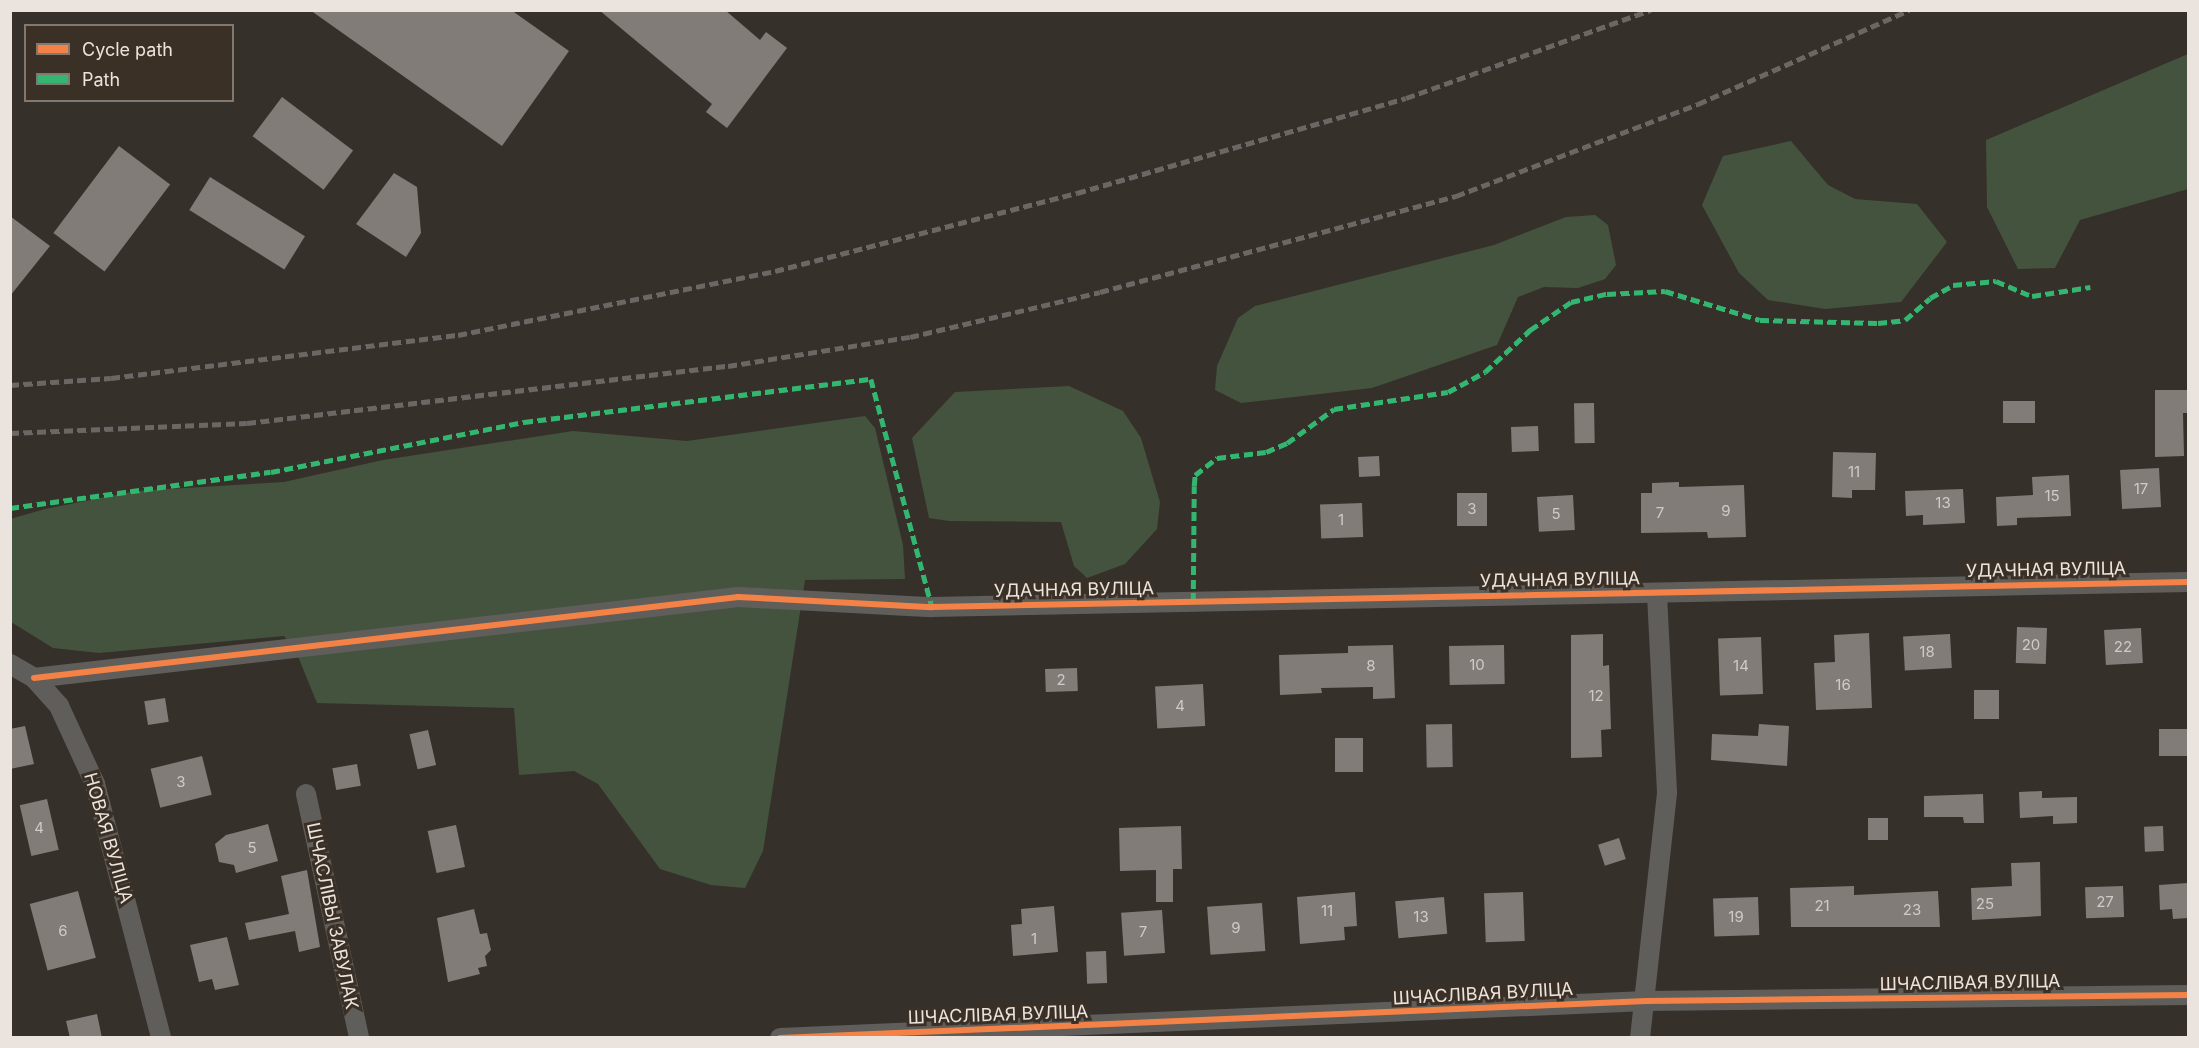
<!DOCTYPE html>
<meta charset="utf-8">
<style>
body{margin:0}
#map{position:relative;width:2199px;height:1048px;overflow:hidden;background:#36302b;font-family:Inter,sans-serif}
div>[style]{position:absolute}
.green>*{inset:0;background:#44533e}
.building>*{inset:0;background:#827c78;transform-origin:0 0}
.minor>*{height:20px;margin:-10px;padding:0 10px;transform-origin:10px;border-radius:10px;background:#605e5b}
.rail>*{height:4.5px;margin-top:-2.25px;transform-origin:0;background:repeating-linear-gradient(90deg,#6c6764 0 9px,transparent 0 13.5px)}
.quiet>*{height:4.5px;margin-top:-2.25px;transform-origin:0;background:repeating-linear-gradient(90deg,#33b770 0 9px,transparent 0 13.5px)}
.cycleway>*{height:6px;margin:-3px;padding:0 3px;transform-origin:3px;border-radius:3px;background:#f48246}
span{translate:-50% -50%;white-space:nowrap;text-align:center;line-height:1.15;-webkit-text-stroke:6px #3b3026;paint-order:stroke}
.number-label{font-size:15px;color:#d1c9c4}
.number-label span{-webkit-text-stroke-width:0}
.street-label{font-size:18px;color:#ebe3dd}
.frame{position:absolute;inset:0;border:12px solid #ebe3dd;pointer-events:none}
.legend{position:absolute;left:24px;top:24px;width:210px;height:78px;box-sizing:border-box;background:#3b3026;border:2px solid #81786f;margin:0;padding:8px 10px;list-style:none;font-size:18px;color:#ebe3dd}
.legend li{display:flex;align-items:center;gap:12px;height:30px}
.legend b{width:30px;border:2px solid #81786f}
</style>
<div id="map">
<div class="green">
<div style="clip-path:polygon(2188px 54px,2188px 189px,2080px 220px,2055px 268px,2018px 269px,1987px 207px,1986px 140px)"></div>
<div style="clip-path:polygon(1791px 141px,1828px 185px,1855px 199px,1917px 204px,1947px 242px,1901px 302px,1825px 309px,1768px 300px,1739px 273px,1702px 205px,1723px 156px)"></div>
<div style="clip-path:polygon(1595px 215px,1608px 225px,1616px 265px,1605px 279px,1578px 288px,1544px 287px,1518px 297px,1497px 345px,1372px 388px,1241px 403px,1215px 390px,1217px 366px,1238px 318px,1255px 306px,1494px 245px,1566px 217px)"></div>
<div style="clip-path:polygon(1069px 386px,1123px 411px,1141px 438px,1160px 502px,1157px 529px,1125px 564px,1087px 578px,1074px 566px,1061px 522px,949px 521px,929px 518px,912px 438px,955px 392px)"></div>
<div style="clip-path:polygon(865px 416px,875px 428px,903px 545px,905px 579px,805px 580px,763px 851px,745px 888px,711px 885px,660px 869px,598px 784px,574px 771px,519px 775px,514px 708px,317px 703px,297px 654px,284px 636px,99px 653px,53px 648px,11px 622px,10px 519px,45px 509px,136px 491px,284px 482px,383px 460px,573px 431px,687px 441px)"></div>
</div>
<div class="building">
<div style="clip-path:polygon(310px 10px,511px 10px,569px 51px,502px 146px)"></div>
<div style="clip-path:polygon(599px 10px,725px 10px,760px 40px,766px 32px,787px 48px,727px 128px,706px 112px,712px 104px)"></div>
<div style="left:282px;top:97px;width:89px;height:49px;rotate:37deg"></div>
<div style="left:119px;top:146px;width:64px;height:109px;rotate:37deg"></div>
<div style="clip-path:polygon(394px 173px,417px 187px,421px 233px,406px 257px,356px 224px)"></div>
<div style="left:210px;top:177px;width:112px;height:39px;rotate:32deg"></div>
<div style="clip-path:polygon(10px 216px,50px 246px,10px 296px)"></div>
<div style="clip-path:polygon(2155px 390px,2188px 390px,2187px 413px,2183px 413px,2184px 456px,2155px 457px)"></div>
<div style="left:2003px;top:401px;width:32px;height:22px"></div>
<div style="left:1594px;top:403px;width:40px;height:20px;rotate:89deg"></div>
<div style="left:1538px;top:426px;width:25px;height:27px;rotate:88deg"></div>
<div style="clip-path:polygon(1833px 452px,1876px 453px,1875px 490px,1852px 490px,1852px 498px,1832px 497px)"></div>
<div style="left:1379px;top:456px;width:20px;height:21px;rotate:87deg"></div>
<div style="left:2159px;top:468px;width:39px;height:39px;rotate:87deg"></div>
<div style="clip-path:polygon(2069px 475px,2071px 516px,2017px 518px,2017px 525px,1997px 526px,1996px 497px,2033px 495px,2032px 477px)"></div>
<div style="clip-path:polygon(1679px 482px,1679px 487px,1744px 485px,1746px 537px,1708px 538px,1707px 532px,1641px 533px,1641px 493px,1652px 493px,1652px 483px)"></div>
<div style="clip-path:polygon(1963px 489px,1965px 523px,1923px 525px,1923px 515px,1906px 516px,1905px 491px)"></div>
<div style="left:1457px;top:493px;width:30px;height:33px"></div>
<div style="left:1573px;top:495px;width:35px;height:36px;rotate:87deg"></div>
<div style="left:1362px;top:503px;width:34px;height:42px;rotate:88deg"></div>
<div style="left:2017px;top:627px;width:30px;height:36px;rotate:2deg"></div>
<div style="left:2141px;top:628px;width:35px;height:37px;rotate:87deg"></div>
<div style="clip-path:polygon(1869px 633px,1872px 708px,1816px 710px,1814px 663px,1835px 662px,1834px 635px)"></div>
<div style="clip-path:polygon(1603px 634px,1603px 666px,1609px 665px,1611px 729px,1601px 730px,1602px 757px,1571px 758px,1571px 635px)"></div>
<div style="left:1950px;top:634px;width:34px;height:47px;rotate:87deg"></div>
<div style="left:1761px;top:637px;width:57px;height:43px;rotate:88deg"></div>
<div style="clip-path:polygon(1393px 645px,1395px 698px,1373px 699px,1373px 687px,1321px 688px,1322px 693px,1280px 695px,1279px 655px,1348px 653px,1348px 646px)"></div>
<div style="left:1504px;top:645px;width:39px;height:55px;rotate:89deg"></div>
<div style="left:1077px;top:668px;width:23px;height:32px;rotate:88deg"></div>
<div style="left:1203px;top:684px;width:42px;height:48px;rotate:87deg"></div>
<div style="left:1974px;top:690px;width:25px;height:29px"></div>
<div style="left:165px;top:698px;width:24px;height:21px;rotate:81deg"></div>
<div style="left:1452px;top:724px;width:43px;height:26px;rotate:89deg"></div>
<div style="clip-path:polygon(1759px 724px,1789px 726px,1787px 766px,1711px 760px,1712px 734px,1758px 736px)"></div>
<div style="clip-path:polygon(25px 726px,34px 764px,10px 769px,10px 729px)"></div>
<div style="left:2188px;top:729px;width:27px;height:29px;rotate:90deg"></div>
<div style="left:428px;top:730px;width:36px;height:19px;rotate:77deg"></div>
<div style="left:1335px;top:738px;width:28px;height:34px"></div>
<div style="left:202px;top:756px;width:40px;height:53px;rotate:76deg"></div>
<div style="left:357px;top:764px;width:22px;height:25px;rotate:80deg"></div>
<div style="clip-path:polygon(2042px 791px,2042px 798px,2077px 797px,2077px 823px,2053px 824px,2053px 816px,2020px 818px,2019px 792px)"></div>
<div style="clip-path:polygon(1983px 794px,1984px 823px,1964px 823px,1963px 817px,1924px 817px,1924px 796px)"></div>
<div style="left:47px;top:799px;width:52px;height:28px;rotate:77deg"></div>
<div style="left:1868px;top:818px;width:20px;height:22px"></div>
<div style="clip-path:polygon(268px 824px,278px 861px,236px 873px,234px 865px,219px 862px,215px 844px,226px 835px)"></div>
<div style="left:456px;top:825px;width:43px;height:29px;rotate:78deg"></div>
<div style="clip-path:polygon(1181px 826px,1182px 869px,1173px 869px,1173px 902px,1156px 902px,1156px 870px,1120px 871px,1119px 828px)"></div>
<div style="left:2163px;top:826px;width:25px;height:19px;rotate:88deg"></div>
<div style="left:1619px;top:838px;width:22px;height:22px;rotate:72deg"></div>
<div style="clip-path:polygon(2040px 862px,2041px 916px,1972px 920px,1971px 888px,2012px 886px,2011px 863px)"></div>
<div style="clip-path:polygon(307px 870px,320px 947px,299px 952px,295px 931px,249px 940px,245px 923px,289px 914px,281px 876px)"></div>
<div style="clip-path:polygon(2188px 883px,2188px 918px,2173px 919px,2172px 909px,2160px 910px,2159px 885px)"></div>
<div style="clip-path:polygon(1854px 886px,1854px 895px,1938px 891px,1940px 927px,1791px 927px,1790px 888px)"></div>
<div style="left:2123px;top:886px;width:31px;height:38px;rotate:88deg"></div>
<div style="left:78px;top:891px;width:69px;height:50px;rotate:75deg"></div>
<div style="clip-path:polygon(1355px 892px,1357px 926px,1344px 927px,1345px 940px,1300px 944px,1297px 897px)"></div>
<div style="left:1523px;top:892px;width:49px;height:39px;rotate:88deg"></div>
<div style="left:1444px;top:897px;width:37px;height:49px;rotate:85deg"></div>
<div style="left:1758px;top:897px;width:38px;height:45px;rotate:88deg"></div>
<div style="left:1262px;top:903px;width:48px;height:55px;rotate:86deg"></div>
<div style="clip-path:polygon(1054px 906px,1058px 952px,1013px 956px,1011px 925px,1022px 924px,1021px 909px)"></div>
<div style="clip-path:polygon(474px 909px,480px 934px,487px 933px,491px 950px,485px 956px,487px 966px,478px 968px,480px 974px,448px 982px,437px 918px)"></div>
<div style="left:1162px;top:910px;width:43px;height:41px;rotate:86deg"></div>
<div style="clip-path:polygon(227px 937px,239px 985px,215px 990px,212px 979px,199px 982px,190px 945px)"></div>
<div style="left:1106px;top:951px;width:32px;height:20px;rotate:88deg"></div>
<div style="clip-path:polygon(97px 1014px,102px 1038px,70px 1038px,66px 1021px)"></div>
</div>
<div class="minor">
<div style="left:10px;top:664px;width:28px;rotate:30deg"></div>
<div style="left:34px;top:678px;width:38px;rotate:48deg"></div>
<div style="left:59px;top:706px;width:86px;rotate:65.2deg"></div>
<div style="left:95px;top:784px;width:262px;rotate:75.4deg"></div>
<div style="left:34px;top:678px;width:709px;rotate:-6.56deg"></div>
<div style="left:738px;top:597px;width:194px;rotate:3deg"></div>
<div style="left:932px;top:607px;width:1256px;rotate:-1.14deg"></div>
<div style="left:306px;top:794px;width:250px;rotate:77.7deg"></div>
<div style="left:780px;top:1038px;width:867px;rotate:-2.45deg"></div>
<div style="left:1646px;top:1001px;width:542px;rotate:-0.63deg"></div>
<div style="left:1640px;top:1038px;width:247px;rotate:-83.7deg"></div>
<div style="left:1667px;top:792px;width:198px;rotate:-92.9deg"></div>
</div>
<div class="rail">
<div style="left:10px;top:385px;width:101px;rotate:-4deg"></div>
<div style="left:111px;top:378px;width:350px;rotate:-7.1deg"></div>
<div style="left:458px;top:335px;width:323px;rotate:-11.4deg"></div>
<div style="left:775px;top:271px;width:312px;rotate:-14.5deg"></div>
<div style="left:1077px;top:193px;width:342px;rotate:-16.1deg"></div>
<div style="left:1406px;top:98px;width:260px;rotate:-19.8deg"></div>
<div style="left:10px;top:433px;width:237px;rotate:-2.4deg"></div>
<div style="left:247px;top:423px;width:484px;rotate:-6.8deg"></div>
<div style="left:728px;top:366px;width:184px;rotate:-9.1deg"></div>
<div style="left:910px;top:337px;width:195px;rotate:-13.3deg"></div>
<div style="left:1100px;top:292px;width:369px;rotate:-15.1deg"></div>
<div style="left:1456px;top:196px;width:259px;rotate:-20.8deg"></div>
<div style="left:1698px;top:104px;width:231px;rotate:-24deg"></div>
</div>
<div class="quiet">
<div style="left:10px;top:508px;width:263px;rotate:-7.9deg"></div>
<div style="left:271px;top:472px;width:258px;rotate:-11.2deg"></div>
<div style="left:524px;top:422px;width:350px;rotate:-7.1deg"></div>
<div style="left:871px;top:379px;width:236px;rotate:75deg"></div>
<div style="left:1193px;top:602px;width:116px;rotate:-89.5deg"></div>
<div style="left:1194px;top:486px;width:11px;rotate:-85deg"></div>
<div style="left:1195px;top:475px;width:28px;rotate:-38deg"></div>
<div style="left:1217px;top:458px;width:49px;rotate:-7deg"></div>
<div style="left:1266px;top:452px;width:23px;rotate:-23deg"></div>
<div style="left:1287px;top:443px;width:58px;rotate:-35.9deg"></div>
<div style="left:1334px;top:409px;width:115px;rotate:-8.5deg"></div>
<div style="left:1448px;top:392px;width:42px;rotate:-28.4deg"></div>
<div style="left:1485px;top:372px;width:62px;rotate:-43deg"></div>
<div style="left:1530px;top:330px;width:50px;rotate:-34.3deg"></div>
<div style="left:1571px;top:302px;width:37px;rotate:-13deg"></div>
<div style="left:1607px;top:294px;width:58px;rotate:-3deg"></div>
<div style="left:1665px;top:291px;width:99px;rotate:17deg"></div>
<div style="left:1760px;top:320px;width:118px;rotate:1.5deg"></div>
<div style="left:1878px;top:323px;width:27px;rotate:-6deg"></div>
<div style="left:1905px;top:320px;width:33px;rotate:-41deg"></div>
<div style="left:1930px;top:298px;width:26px;rotate:-29deg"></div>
<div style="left:1953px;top:285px;width:43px;rotate:-5.3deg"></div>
<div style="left:1996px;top:281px;width:39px;rotate:23deg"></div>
<div style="left:2032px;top:296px;width:59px;rotate:-8.8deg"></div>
</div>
<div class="cycleway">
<div style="left:34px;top:678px;width:709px;rotate:-6.56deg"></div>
<div style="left:738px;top:597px;width:194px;rotate:3deg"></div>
<div style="left:932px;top:607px;width:1256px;rotate:-1.14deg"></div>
<div style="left:780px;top:1038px;width:867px;rotate:-2.45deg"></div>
<div style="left:1646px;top:1001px;width:542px;rotate:-0.63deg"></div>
</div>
<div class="number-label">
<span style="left:1854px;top:472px">11</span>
<span style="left:2141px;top:489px">17</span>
<span style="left:2052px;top:496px">15</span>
<span style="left:1943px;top:503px">13</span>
<span style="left:1472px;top:509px">3</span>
<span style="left:1726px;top:511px">9</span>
<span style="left:1660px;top:513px">7</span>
<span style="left:1556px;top:514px">5</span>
<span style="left:1341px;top:520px">1</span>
<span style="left:2031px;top:645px">20</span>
<span style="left:2123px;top:647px">22</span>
<span style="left:1927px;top:652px">18</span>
<span style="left:1477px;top:665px">10</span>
<span style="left:1371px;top:666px">8</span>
<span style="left:1741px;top:666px">14</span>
<span style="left:1061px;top:680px">2</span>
<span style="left:1843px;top:685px">16</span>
<span style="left:1596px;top:696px">12</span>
<span style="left:1180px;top:706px">4</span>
<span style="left:181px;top:782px">3</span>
<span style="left:39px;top:828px">4</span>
<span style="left:252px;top:848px">5</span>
<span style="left:2105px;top:902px">27</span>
<span style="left:1985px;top:904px">25</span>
<span style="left:1822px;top:906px">21</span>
<span style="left:1912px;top:910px">23</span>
<span style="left:1327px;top:911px">11</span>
<span style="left:1421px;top:917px">13</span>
<span style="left:1736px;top:917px">19</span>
<span style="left:1236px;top:928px">9</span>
<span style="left:63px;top:931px">6</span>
<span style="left:1143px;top:932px">7</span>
<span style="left:1034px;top:939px">1</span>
</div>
<div class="street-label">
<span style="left:2046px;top:570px;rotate:-1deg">УДАЧНАЯ ВУЛІЦА</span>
<span style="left:1560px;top:580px;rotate:-1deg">УДАЧНАЯ ВУЛІЦА</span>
<span style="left:1074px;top:590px;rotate:-1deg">УДАЧНАЯ ВУЛІЦА</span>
<span style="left:108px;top:838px;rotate:74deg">НОВАЯ ВУЛІЦА</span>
<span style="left:332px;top:916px;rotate:78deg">ШЧАСЛІВЫ ЗАВУЛАК</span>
<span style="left:1970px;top:983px;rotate:-1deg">ШЧАСЛІВАЯ ВУЛІЦА</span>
<span style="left:1483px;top:994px;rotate:-3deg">ШЧАСЛІВАЯ ВУЛІЦА</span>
<span style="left:998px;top:1015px;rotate:-2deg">ШЧАСЛІВАЯ ВУЛІЦА</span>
</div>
<div class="frame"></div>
<ul class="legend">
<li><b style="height:8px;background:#f48246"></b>Cycle path</li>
<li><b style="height:8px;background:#33b770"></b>Path</li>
</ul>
</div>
